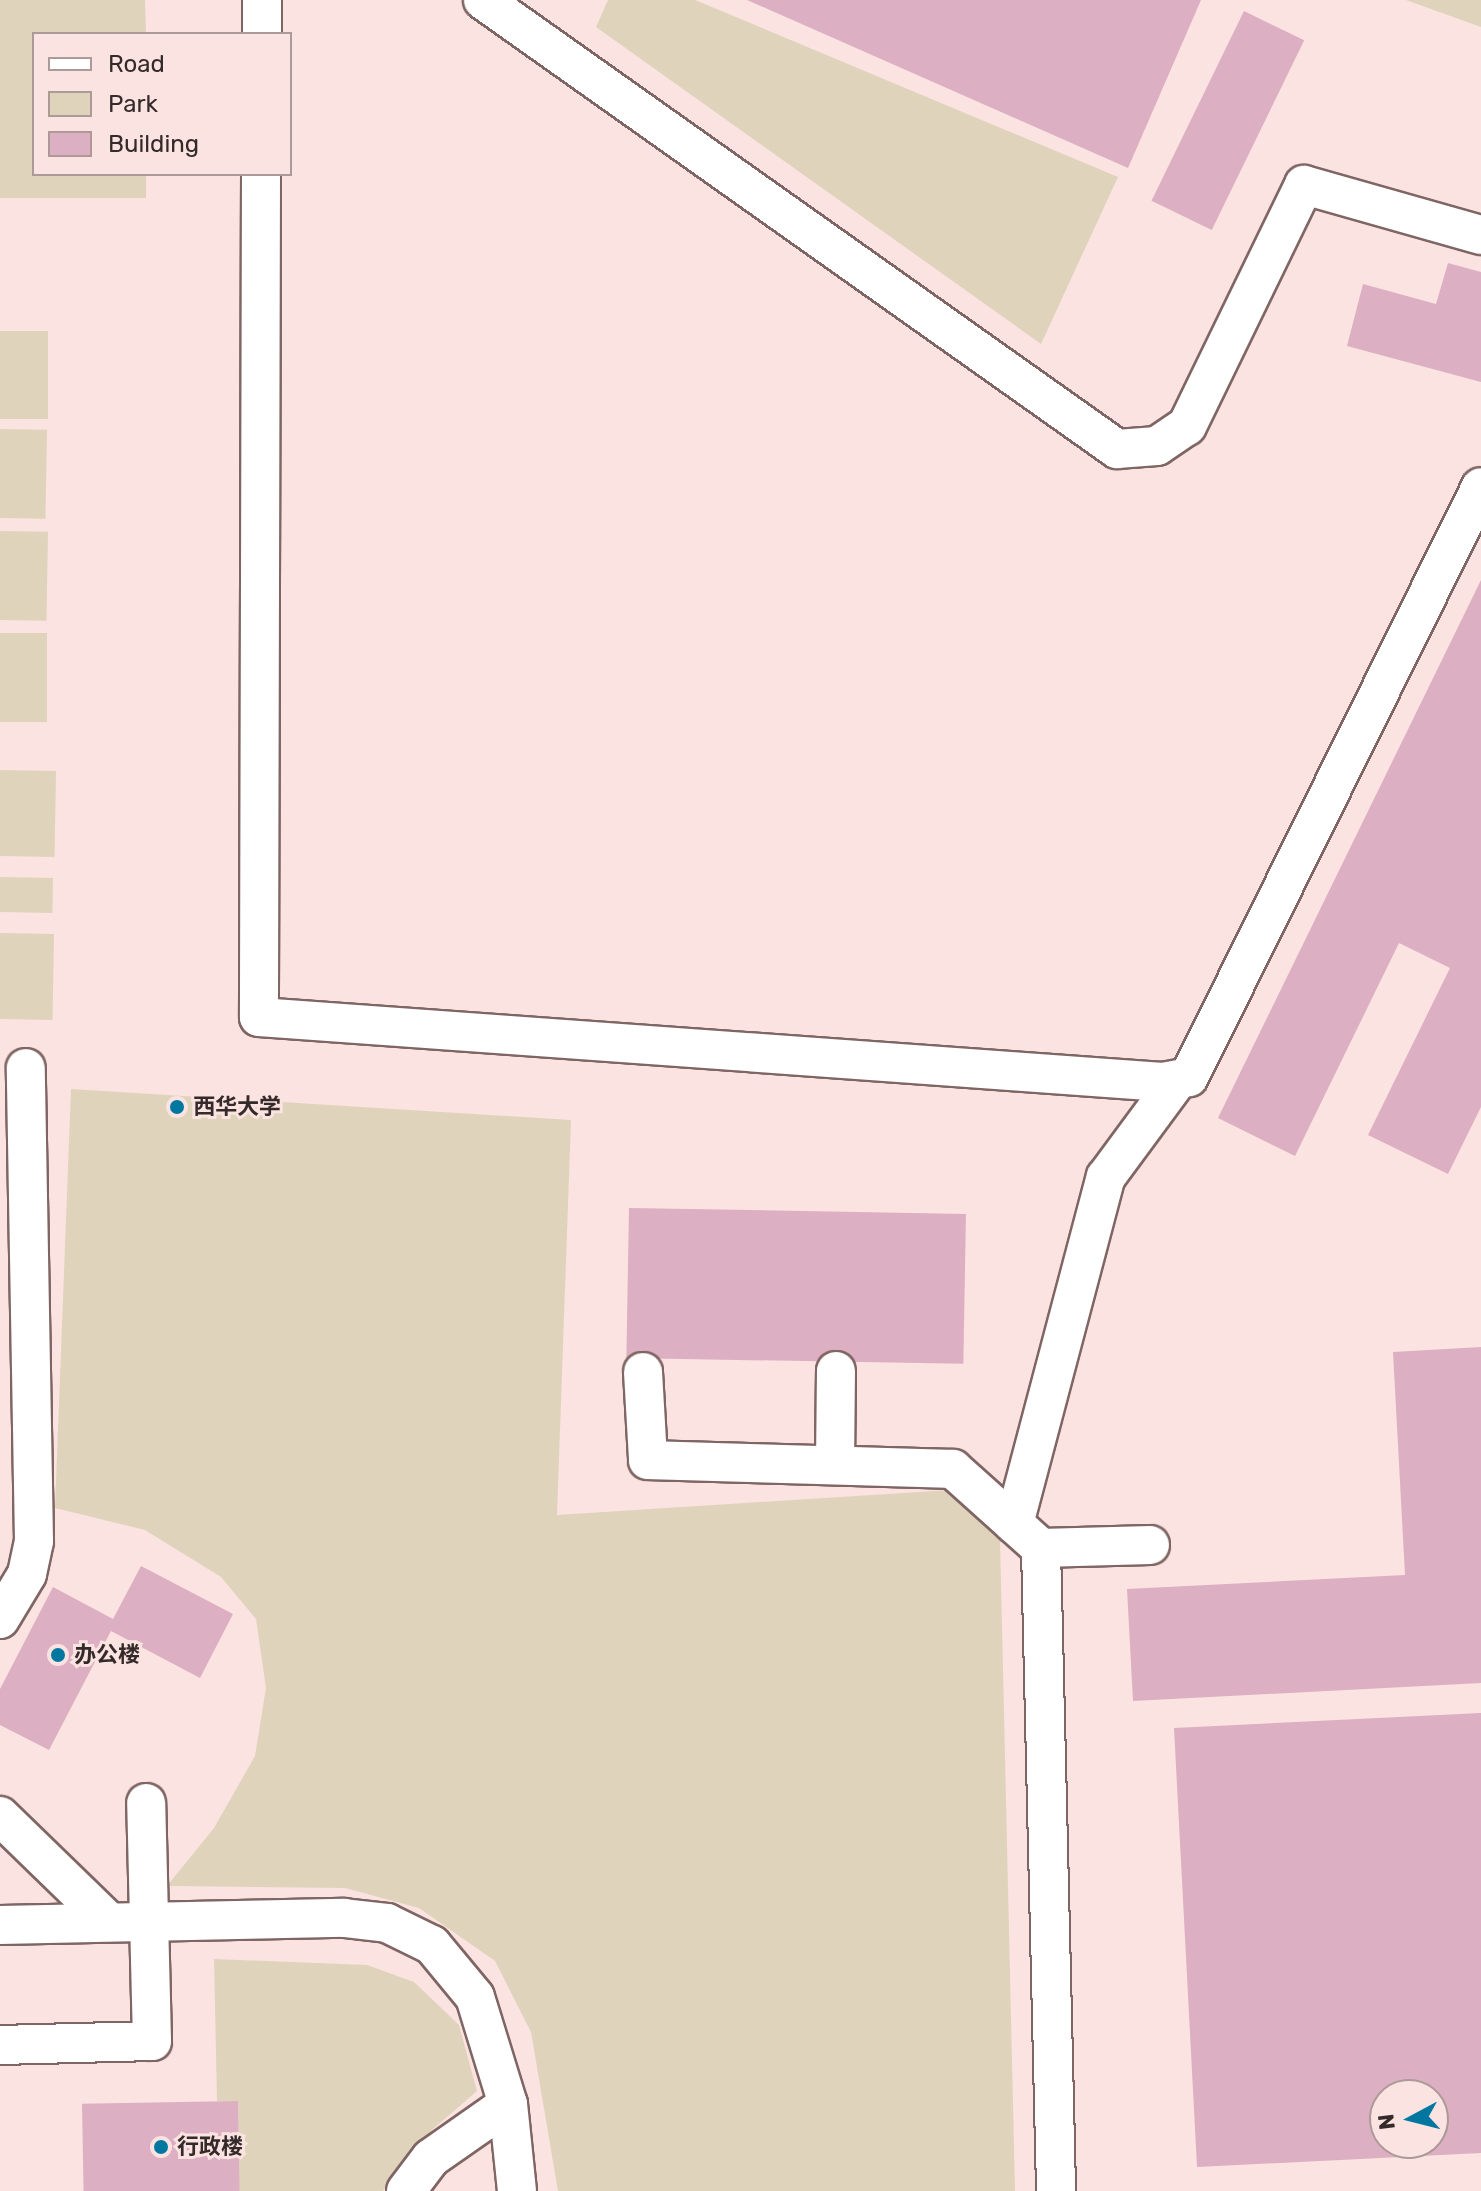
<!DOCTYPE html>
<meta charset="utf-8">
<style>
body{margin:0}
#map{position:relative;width:1481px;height:2191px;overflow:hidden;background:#fbe3e1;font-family:Rubik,"Noto Sans SC",sans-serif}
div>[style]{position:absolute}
.green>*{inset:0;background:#e0d3bb;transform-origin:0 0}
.building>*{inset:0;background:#ddafc2;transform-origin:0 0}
.roads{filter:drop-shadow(2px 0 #7f6563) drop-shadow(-2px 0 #7f6563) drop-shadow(0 2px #7f6563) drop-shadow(0 -2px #7f6563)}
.minor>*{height:38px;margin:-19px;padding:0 19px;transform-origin:19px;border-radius:19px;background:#fff}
.dots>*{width:22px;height:22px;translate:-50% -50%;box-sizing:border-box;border:4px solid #fbe3e1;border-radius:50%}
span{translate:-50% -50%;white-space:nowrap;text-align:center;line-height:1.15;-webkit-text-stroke:6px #fbe3e1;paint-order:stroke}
.poi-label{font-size:22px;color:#352a2a;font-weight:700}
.left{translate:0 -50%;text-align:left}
.legend{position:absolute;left:32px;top:32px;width:260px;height:144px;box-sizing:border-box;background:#fbe3e1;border:2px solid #ac9998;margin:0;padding:10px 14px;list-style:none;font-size:24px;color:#352a2a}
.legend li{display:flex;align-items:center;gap:16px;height:40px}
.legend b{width:40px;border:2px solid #ac9998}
.north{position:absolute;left:1369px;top:2079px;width:80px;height:80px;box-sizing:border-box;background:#fbe3e1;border:2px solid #ac9998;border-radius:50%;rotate:263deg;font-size:22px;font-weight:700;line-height:32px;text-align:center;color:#352a2a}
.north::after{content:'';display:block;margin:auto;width:28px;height:36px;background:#0077a0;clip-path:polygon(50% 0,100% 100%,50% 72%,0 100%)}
</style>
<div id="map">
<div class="green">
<div style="clip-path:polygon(0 0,145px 0,146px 34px,34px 34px,34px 174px,146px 174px,146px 198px,0 198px)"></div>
<div style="clip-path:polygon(608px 0,695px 0,1118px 177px,1041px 344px,596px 27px)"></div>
<div style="clip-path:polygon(1406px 0,1481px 0,1481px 27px)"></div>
<div style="left:0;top:331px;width:48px;height:88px"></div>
<div style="left:0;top:429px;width:47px;height:89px;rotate:1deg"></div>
<div style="left:0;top:531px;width:48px;height:89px;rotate:1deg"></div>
<div style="left:0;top:633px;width:47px;height:89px"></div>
<div style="left:0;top:770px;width:56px;height:86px;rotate:1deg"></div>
<div style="left:0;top:877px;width:53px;height:35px;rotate:1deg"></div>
<div style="left:0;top:933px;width:54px;height:86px;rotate:1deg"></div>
<div style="clip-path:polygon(71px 1089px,571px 1120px,557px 1515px,950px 1490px,1000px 1539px,1015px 2191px,558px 2191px,531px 2032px,495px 1961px,419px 1908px,345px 1888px,167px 1886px,214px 1828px,255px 1756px,266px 1688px,256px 1619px,221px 1577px,145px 1530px,55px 1508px)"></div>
<div style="clip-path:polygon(214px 1959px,367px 1965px,414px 1982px,459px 2025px,477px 2091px,433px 2129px,383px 2191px,239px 2191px,238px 2101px,217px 2101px)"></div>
</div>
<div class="building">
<div style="clip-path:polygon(747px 0,1201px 0,1128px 168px)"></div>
<div style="left:1244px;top:11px;width:67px;height:211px;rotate:26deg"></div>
<div style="clip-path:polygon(1448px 263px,1481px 272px,1481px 382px,1347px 346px,1363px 284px,1436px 304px)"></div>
<div style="clip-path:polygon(1481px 580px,1481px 1107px,1448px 1174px,1368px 1135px,1450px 968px,1399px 943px,1295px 1156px,1218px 1118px)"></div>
<div style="left:629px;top:1208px;width:337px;height:150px;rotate:1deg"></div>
<div style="clip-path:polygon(1481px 1347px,1481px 1683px,1133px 1701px,1127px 1589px,1405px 1575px,1393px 1352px)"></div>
<div style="clip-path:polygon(141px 1566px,233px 1614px,200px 1678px,111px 1631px,49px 1750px,0 1725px,0 1689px,53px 1587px,113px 1619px)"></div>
<div style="clip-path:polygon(evenodd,1481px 1713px,1481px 2153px,1197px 2167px,1174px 1728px,1481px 1713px,1385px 2095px,1433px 2095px,1433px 2143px,1385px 2143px,1385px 2095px)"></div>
<div style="left:238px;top:2101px;width:90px;height:156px;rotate:89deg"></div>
</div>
<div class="roads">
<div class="minor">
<div style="left:483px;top:0;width:777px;rotate:35.31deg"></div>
<div style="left:1117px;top:449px;width:40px;rotate:-4.3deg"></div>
<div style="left:1157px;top:446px;width:36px;rotate:-34deg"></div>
<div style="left:1187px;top:426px;width:268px;rotate:-64.1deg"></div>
<div style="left:1304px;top:185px;width:184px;rotate:15.8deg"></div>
<div style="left:262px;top:34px;width:34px;rotate:-90deg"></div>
<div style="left:261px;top:174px;width:843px;rotate:90.14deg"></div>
<div style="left:259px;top:1017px;width:906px;rotate:4.11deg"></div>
<div style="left:1163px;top:1082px;width:26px;rotate:-11deg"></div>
<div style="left:1189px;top:1077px;width:658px;rotate:-63.67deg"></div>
<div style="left:643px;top:1372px;width:88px;rotate:86.7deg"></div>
<div style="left:648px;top:1460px;width:305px;rotate:1.7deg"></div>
<div style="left:953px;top:1469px;width:118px;rotate:41.9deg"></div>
<div style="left:1041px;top:1548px;width:643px;rotate:88.66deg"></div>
<div style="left:835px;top:1465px;width:94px;rotate:-89.4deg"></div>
<div style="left:1014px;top:1524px;width:359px;rotate:-75.2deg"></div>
<div style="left:1106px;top:1177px;width:118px;rotate:-53.6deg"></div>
<div style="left:1041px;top:1548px;width:109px;rotate:-1.6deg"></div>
<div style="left:0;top:1619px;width:52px;rotate:-59deg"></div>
<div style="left:27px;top:1574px;width:34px;rotate:-78deg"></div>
<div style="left:34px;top:1541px;width:473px;rotate:-91deg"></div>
<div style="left:0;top:1816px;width:152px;rotate:44.2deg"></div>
<div style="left:0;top:1925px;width:344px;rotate:-1.2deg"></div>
<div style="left:344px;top:1918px;width:43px;rotate:6.6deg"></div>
<div style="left:387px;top:1923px;width:50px;rotate:26.1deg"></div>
<div style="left:432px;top:1945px;width:67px;rotate:50.4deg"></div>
<div style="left:475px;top:1997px;width:112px;rotate:72.9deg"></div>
<div style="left:508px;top:2104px;width:87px;rotate:84.1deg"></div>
<div style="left:0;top:2045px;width:152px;rotate:-1.5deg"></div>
<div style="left:152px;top:2041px;width:238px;rotate:-91.4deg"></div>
<div style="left:406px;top:2191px;width:41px;rotate:-52.9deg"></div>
<div style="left:431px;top:2158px;width:94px;rotate:-35deg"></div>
</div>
</div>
<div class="dots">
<div style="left:177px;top:1107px;background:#0077a0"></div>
<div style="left:58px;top:1655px;background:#0077a0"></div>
<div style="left:161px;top:2147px;background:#0077a0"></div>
</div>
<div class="poi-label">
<span class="left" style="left:193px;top:1107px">西华大学</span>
<span class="left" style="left:74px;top:1655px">办公楼</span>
<span class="left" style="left:177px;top:2147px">行政楼</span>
</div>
<ul class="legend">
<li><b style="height:10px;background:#fff"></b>Road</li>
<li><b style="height:22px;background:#e0d3bb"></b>Park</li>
<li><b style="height:22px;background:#ddafc2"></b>Building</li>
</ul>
<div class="north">N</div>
</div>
